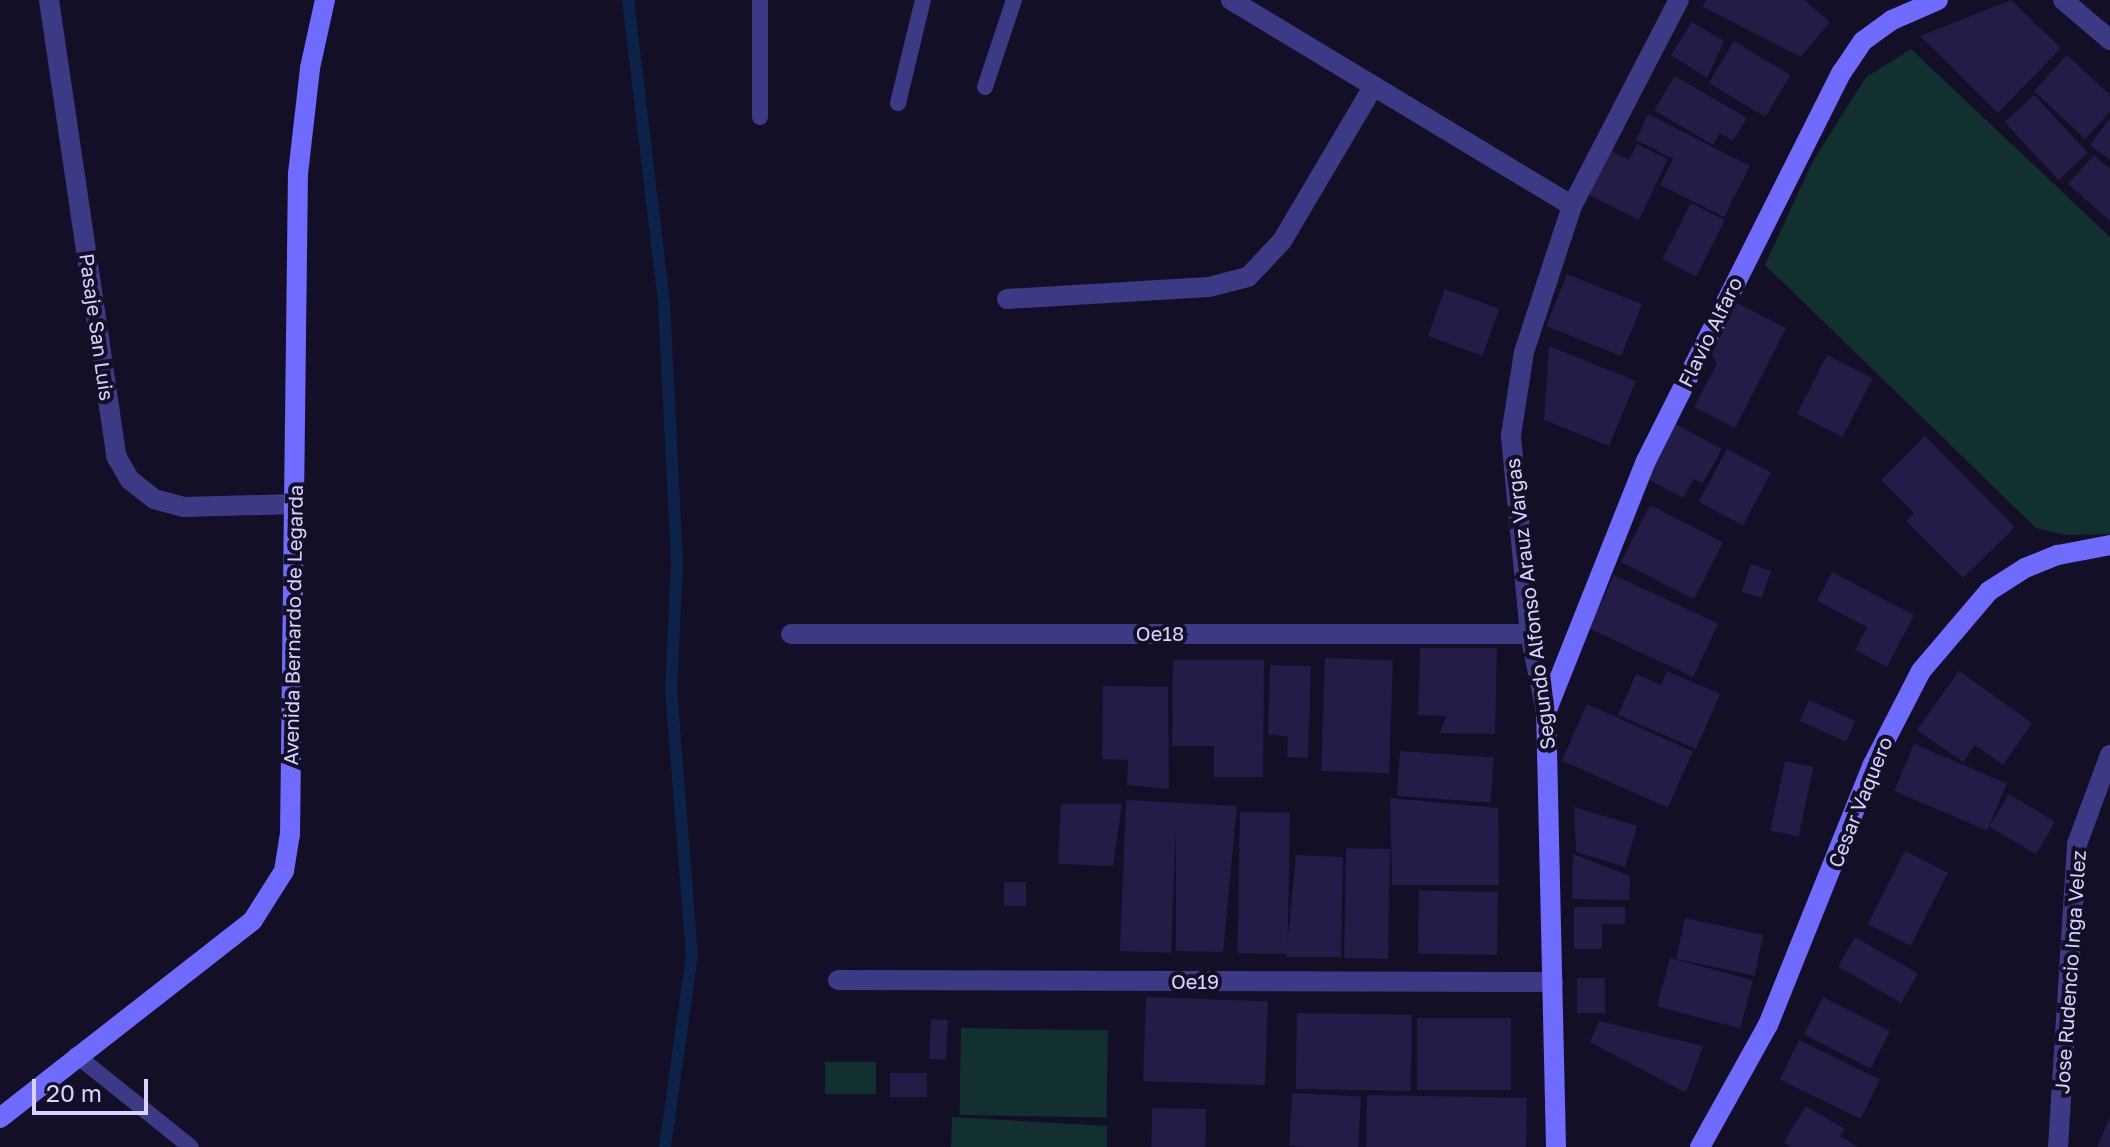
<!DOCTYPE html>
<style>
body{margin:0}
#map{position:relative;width:2110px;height:1147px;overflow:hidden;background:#130f26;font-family:"Golos Text",sans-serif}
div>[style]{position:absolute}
.green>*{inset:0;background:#12302f;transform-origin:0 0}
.stream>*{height:12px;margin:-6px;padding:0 6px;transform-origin:6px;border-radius:6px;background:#0c2248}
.building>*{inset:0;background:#241b47;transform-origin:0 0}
.lane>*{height:16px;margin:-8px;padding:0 8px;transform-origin:8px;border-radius:8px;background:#3d3a85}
.street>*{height:20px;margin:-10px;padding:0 10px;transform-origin:10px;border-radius:10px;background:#3d3a85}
.secondary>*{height:20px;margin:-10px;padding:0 10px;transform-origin:10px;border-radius:10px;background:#6f6bff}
span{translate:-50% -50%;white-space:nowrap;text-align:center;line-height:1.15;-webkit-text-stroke:8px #130f26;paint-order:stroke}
.street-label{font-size:20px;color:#d9d4ff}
.scale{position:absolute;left:32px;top:1079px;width:116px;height:36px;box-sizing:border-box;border:4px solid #d9d4ff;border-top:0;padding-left:10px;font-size:24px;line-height:28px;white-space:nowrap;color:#d9d4ff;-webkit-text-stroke:6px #130f26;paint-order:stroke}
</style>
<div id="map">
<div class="green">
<div style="clip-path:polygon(1911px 49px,2110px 237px,2110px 534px,2065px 535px,2036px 528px,1765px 265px,1813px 161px,1866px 77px)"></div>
<div style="left:961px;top:1028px;width:147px;height:87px;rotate:1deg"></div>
<div style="left:825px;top:1062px;width:51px;height:32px"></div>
<div style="clip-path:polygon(952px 1117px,1107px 1126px,1107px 1147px,951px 1147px)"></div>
</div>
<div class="stream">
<div style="left:628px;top:0;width:306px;rotate:83.2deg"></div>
<div style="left:664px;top:304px;width:260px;rotate:87.1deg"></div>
<div style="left:677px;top:564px;width:125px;rotate:92.7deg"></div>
<div style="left:671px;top:689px;width:267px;rotate:85.5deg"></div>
<div style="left:692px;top:955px;width:194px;rotate:98deg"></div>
</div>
<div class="building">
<div style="clip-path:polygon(1706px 0,1804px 0,1830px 22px,1801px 57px,1703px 7px)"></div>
<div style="clip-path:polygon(2011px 0,2061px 48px,1998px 113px,1920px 36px)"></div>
<div style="clip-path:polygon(1692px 22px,1724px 41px,1707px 78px,1671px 55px)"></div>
<div style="left:1734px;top:41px;width:66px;height:49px;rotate:31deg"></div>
<div style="clip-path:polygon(2067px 55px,2110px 95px,2110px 112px,2085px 139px,2034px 91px)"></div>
<div style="clip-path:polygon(1675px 76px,1747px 118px,1733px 141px,1720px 133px,1713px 145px,1654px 110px)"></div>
<div style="left:2034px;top:95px;width:79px;height:40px;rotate:47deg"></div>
<div style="clip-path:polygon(1648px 114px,1750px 166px,1724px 217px,1660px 185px,1673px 159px,1636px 140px)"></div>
<div style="clip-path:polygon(2110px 118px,2110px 160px,2090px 145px)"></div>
<div style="clip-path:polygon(1637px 144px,1668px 159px,1639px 220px,1589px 195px,1611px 151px,1629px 160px)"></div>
<div style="clip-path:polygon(2094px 155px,2110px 169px,2110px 221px,2068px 184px)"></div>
<div style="left:1691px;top:203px;width:38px;height:63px;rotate:27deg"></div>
<div style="left:1567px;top:274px;width:81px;height:56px;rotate:22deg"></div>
<div style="left:1445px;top:289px;width:58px;height:50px;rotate:20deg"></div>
<div style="clip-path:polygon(1735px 302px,1786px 328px,1735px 428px,1694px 407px,1717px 364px,1710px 351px)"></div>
<div style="clip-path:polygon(1549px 346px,1636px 381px,1609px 446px,1544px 420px)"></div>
<div style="left:1827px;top:355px;width:51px;height:66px;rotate:27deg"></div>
<div style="clip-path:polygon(1674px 423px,1722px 449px,1703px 483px,1694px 479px,1683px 498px,1644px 477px)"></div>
<div style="clip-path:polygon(1925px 436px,2015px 527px,1963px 578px,1906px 521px,1914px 513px,1881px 480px)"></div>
<div style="left:1727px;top:449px;width:50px;height:60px;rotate:28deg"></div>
<div style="left:1650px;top:505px;width:82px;height:64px;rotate:27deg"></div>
<div style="left:1751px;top:564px;width:21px;height:29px;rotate:19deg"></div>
<div style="clip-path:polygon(1832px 572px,1914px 615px,1887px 667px,1855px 650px,1867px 627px,1817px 601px)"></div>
<div style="left:1614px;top:575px;width:115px;height:59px;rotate:25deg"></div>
<div style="clip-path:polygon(1420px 648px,1497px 648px,1495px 734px,1440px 733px,1446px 716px,1418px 715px)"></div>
<div style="left:1325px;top:658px;width:68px;height:113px;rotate:2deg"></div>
<div style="clip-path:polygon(1173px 660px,1264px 660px,1263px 777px,1214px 777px,1214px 746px,1172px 746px)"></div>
<div style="clip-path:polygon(1270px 665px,1311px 666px,1308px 758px,1287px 757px,1288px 736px,1268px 735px)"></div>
<div style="clip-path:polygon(1667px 671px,1720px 694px,1696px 749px,1618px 715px,1636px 674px,1661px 685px)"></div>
<div style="clip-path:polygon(1959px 671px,2032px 723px,2003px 765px,1975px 745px,1963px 762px,1917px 730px)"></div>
<div style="clip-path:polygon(1103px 686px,1168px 687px,1169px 789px,1127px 785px,1128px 760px,1102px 759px)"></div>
<div style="left:1809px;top:700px;width:51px;height:23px;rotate:24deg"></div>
<div style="left:1587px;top:704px;width:116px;height:62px;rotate:24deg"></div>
<div style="left:1914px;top:744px;width:101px;height:51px;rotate:23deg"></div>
<div style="left:1400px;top:751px;width:94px;height:45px;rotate:4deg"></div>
<div style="left:1785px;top:761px;width:29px;height:71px;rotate:12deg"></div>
<div style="left:2009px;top:794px;width:54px;height:38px;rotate:31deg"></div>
<div style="clip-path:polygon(1390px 798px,1498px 808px,1499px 885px,1392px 885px)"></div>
<div style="clip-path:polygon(1126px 800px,1237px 806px,1223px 952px,1176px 951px,1176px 827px,1171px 953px,1120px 951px)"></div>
<div style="clip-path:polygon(1061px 804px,1122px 804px,1113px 866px,1058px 864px)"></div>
<div style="clip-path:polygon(1574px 807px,1637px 826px,1625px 867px,1576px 852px)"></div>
<div style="left:1240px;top:812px;width:50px;height:141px;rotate:1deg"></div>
<div style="left:1390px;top:849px;width:110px;height:44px;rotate:91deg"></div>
<div style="left:1905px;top:851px;width:48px;height:82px;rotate:27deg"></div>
<div style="clip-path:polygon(1573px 854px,1630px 876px,1629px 900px,1572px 899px)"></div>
<div style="clip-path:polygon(1296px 855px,1343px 857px,1341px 957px,1286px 957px)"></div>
<div style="left:1004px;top:882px;width:22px;height:24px"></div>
<div style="left:1498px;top:892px;width:63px;height:79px;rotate:91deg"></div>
<div style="clip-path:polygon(1574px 907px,1625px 907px,1625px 924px,1602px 924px,1602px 949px,1574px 949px)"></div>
<div style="left:1685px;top:918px;width:80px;height:42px;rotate:12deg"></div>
<div style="left:1855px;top:937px;width:73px;height:34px;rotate:30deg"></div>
<div style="left:1670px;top:958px;width:86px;height:50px;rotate:15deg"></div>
<div style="left:1577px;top:978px;width:28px;height:35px"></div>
<div style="left:1146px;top:997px;width:122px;height:84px;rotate:2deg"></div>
<div style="left:1823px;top:997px;width:75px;height:42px;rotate:27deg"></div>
<div style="left:1297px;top:1013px;width:115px;height:76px;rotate:1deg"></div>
<div style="left:1511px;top:1018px;width:72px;height:94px;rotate:90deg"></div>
<div style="left:931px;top:1019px;width:17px;height:40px;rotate:3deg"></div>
<div style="clip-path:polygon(1599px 1021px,1703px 1046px,1686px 1093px,1590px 1042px)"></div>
<div style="left:1799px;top:1040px;width:90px;height:44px;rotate:26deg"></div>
<div style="left:890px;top:1073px;width:37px;height:24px"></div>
<div style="left:1292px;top:1093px;width:69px;height:53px;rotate:3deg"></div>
<div style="left:1367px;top:1095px;width:160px;height:52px;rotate:1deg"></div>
<div style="clip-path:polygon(1806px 1106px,1845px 1129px,1840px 1136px,1858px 1147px,1791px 1147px,1784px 1142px)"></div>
<div style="left:1152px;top:1108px;width:54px;height:39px;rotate:1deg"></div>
<div style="clip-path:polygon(2110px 1117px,2110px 1147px,2097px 1147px)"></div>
</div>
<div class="lane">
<div style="left:760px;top:0;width:117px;rotate:90deg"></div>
<div style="left:985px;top:87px;width:92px;rotate:-71.6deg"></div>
<div style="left:898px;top:103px;width:106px;rotate:-76.4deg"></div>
<div style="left:76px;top:1055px;width:147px;rotate:38.7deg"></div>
</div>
<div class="street">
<div style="left:49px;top:0;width:461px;rotate:81.6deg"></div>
<div style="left:116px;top:456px;width:28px;rotate:60deg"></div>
<div style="left:130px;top:480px;width:31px;rotate:38deg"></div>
<div style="left:154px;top:499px;width:30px;rotate:15deg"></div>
<div style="left:183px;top:507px;width:112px;rotate:-1.5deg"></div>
<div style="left:1231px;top:0;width:398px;rotate:31.1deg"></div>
<div style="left:2063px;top:0;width:62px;rotate:40.4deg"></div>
<div style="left:1007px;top:299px;width:202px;rotate:-3.4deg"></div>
<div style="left:1209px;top:287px;width:40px;rotate:-14.4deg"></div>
<div style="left:1248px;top:277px;width:50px;rotate:-46.6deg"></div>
<div style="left:1282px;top:241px;width:179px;rotate:-59.4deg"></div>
<div style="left:791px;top:634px;width:739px"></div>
<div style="left:1546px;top:712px;width:80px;rotate:-101.6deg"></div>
<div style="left:1530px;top:634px;width:200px;rotate:-95.5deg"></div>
<div style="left:1511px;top:435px;width:84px;rotate:-81.1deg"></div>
<div style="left:1524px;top:352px;width:154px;rotate:-71.8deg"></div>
<div style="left:1572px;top:206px;width:232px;rotate:-62.6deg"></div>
<div style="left:838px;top:980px;width:715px;rotate:0.16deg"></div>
<div style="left:2058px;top:1147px;width:304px;rotate:-86.4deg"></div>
<div style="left:2077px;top:844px;width:95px;rotate:-69.7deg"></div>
</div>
<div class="secondary">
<div style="left:0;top:1118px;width:321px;rotate:-38deg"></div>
<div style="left:253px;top:920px;width:58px;rotate:-57.7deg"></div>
<div style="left:284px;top:871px;width:36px;rotate:-81deg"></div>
<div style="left:290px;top:835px;width:661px;rotate:-89.31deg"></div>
<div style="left:298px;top:174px;width:107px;rotate:-83.5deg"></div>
<div style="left:310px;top:68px;width:70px;rotate:-77.6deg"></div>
<div style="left:1556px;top:1147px;width:435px;rotate:-91.3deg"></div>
<div style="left:1546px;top:712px;width:270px;rotate:-68.3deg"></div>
<div style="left:1646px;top:461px;width:436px;rotate:-63.3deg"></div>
<div style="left:1842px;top:72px;width:37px;rotate:-56deg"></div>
<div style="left:1863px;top:41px;width:36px;rotate:-36deg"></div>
<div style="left:1892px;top:20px;width:50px;rotate:-23.5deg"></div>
<div style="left:1700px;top:1147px;width:140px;rotate:-60.9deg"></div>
<div style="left:1768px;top:1025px;width:279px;rotate:-68.1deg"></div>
<div style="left:1872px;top:766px;width:107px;rotate:-62.7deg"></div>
<div style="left:1921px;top:671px;width:105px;rotate:-49.6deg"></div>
<div style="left:1989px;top:591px;width:43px;rotate:-32.6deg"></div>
<div style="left:2025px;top:568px;width:35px;rotate:-22deg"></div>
<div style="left:2058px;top:555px;width:53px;rotate:-10.9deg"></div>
</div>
<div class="street-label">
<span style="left:97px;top:327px;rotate:82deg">Pasaje San Luis</span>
<span style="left:1710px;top:332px;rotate:-64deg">Flavio Alfaro</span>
<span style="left:1530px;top:604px;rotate:-97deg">Segundo Alfonso Arauz Vargas</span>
<span style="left:293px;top:625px;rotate:-89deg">Avenida Bernardo de Legarda</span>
<span style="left:1160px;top:633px">Oe18</span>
<span style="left:1860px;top:802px;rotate:-68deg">Cesar Vaquero</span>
<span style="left:2070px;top:972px;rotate:-86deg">Jose Rudencio Inga Velez</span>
<span style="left:1195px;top:981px">Oe19</span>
</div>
<div class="scale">20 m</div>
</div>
